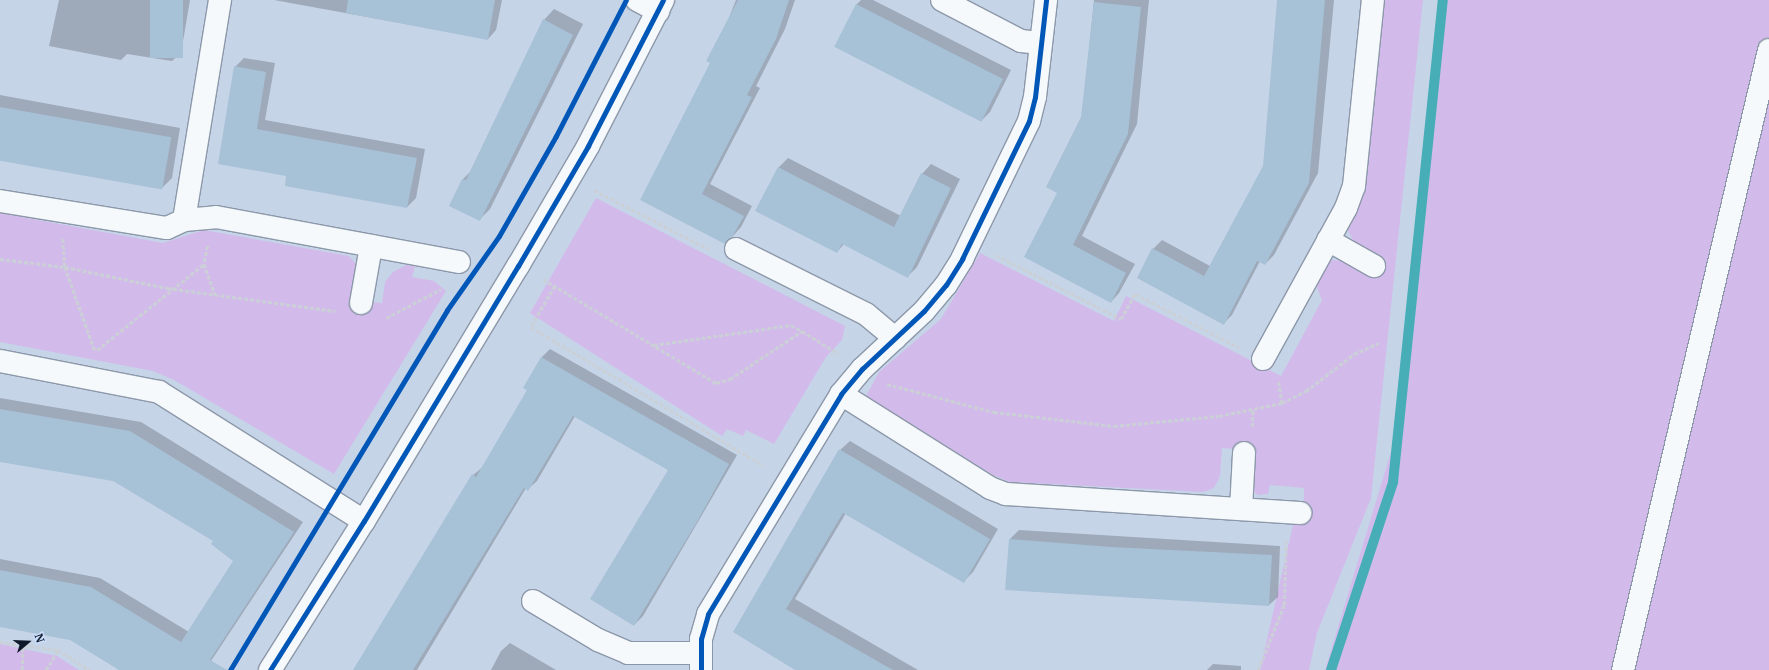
<!DOCTYPE html>
<style>
body{margin:0}
#map{position:relative;width:1769px;height:670px;overflow:hidden;background:#c6d4e8;font-family:Merriweather,serif}
div>[style]{position:absolute}
.green>*{inset:0;background:#d2bbeb}
.shadow>*{inset:0;background:#0003}
.stream>*{height:10px;margin:-5px;padding:0 5px;transform-origin:5px;border-radius:5px;background:#47aeb7}
.building>*{inset:0;background:#a7c1d6;transform-origin:0 0}
.path>*{height:2.5px;margin-top:-1.25px;transform-origin:0;background:repeating-linear-gradient(90deg,#cbd0d6 0 4px,transparent 0 6px)}
.roads{filter:drop-shadow(1px 0 #8c98a9) drop-shadow(-1px 0 #8c98a9) drop-shadow(0 1px #8c98a9) drop-shadow(0 -1px #8c98a9)}
.minor>*{height:22px;margin:-11px;padding:0 11px;transform-origin:11px;border-radius:11px;background:#f6f9fc}
.cycleway>*{height:5px;margin:-2.5px;padding:0 2.5px;transform-origin:2.5px;border-radius:2.5px;background:#0057b8}
span{translate:-50% -50%;white-space:nowrap;text-align:center;line-height:1.15;-webkit-text-stroke:3.5px #cadefb;paint-order:stroke}
.north{position:absolute;left:8px;top:622px;width:40px;height:40px;-webkit-text-stroke:3px #cadefb;paint-order:stroke;rotate:71deg;font-size:11px;font-weight:700;line-height:16px;text-align:center;color:#0e192a}
.north::after{content:'';display:block;margin:auto;width:14px;height:18px;background:#0e192a;clip-path:polygon(50% 0,100% 100%,50% 72%,0 100%)}
</style>
<div id="map">
<div class="green">
<div style="clip-path:polygon(1379px 0,1423px 0,1371px 498px,1317px 633px,1309px 670px,1260px 670px,1293px 525px,1303px 524px,1304px 488px,1270px 485px,1268px 494px,1258px 495px,1249px 488px,1247px 450px,1222px 448px,1220px 476px,1214px 488px,1203px 492px,1010px 482px,993px 475px,866px 396px,879px 372px,941px 319px,980px 253px,1114px 321px,1126px 296px,1281px 376px,1322px 300px,1314px 280px,1320px 268px,1333px 260px,1342px 261px,1362px 273px,1373px 252px,1354px 242px,1345px 225px)"></div>
<div style="clip-path:polygon(1447px 0,1769px 0,1769px 670px,1325px 670px,1401px 419px,1420px 186px)"></div>
<div style="clip-path:polygon(596px 198px,845px 326px,842px 340px,826px 357px,774px 444px,746px 430px,743px 436px,727px 429px,722px 436px,530px 313px)"></div>
<div style="clip-path:polygon(0 213px,163px 243px,204px 230px,349px 256px,357px 265px,356px 301px,382px 303px,385px 282px,393px 272px,406px 265px,415px 266px,412px 277px,434px 281px,446px 291px,334px 474px,174px 380px,153px 371px,0 342px)"></div>
<div style="clip-path:polygon(0 644px,57px 656px,79px 670px,0 670px)"></div>
</div>
<div class="shadow">
<div style="clip-path:polygon(59px 0,190px 0,181px 53px,172px 61px,127px 54px,121px 60px,49px 46px)"></div>
<div style="clip-path:polygon(274px 0,502px 0,496px 30px,488px 39px)"></div>
<div style="clip-path:polygon(736px 0,795px 0,785px 29px,756px 86px,760px 88px,710px 184px,752px 206px,741px 227px,732px 237px,642px 199px,711px 63px)"></div>
<div style="clip-path:polygon(861px 0,873px 0,1011px 70px,990px 112px,981px 121px,856px 5px)"></div>
<div style="clip-path:polygon(1094px 0,1149px 0,1137px 124px,1082px 236px,1135px 264px,1119px 293px,1111px 302px,1025px 256px,1059px 192px,1082px 118px)"></div>
<div style="clip-path:polygon(1279px 0,1334px 0,1318px 173px,1274px 255px,1265px 264px,1260px 261px,1232px 315px,1224px 323px,1153px 249px,1162px 240px,1210px 266px,1264px 166px)"></div>
<div style="clip-path:polygon(554px 9px,583px 24px,490px 209px,479px 220px,450px 206px,463px 179px,470px 172px,544px 20px)"></div>
<div style="clip-path:polygon(244px 58px,275px 63px,265px 120px,425px 149px,416px 198px,407px 207px,288px 175px,219px 163px,235px 67px)"></div>
<div style="clip-path:polygon(0 95px,180px 128px,172px 178px,163px 187px,0 157px)"></div>
<div style="clip-path:polygon(788px 158px,901px 216px,922px 174px,931px 164px,960px 179px,917px 267px,908px 276px,844px 244px,837px 252px,778px 168px)"></div>
<div style="clip-path:polygon(550px 349px,737px 455px,643px 616px,634px 625px,669px 470px,575px 416px,537px 481px,528px 489px,526px 488px,417px 670px,354px 670px,473px 475px,483px 467px,529px 390px,542px 357px)"></div>
<div style="clip-path:polygon(0 398px,141px 422px,303px 522px,205px 670px,121px 670px,70px 639px,0 625px,0 559px,100px 578px,189px 632px,235px 561px,215px 541px,113px 480px,0 460px)"></div>
<div style="clip-path:polygon(850px 441px,998px 529px,973px 572px,964px 581px,846px 513px,795px 599px,918px 670px,797px 670px,734px 632px,840px 450px)"></div>
<div style="clip-path:polygon(1019px 530px,1280px 546px,1278px 597px,1269px 605px,1006px 589px,1010px 539px)"></div>
<div style="clip-path:polygon(510px 643px,556px 670px,491px 670px,501px 651px)"></div>
<div style="clip-path:polygon(1213px 664px,1241px 666px,1241px 670px,1207px 670px)"></div>
</div>
<div class="stream">
<div style="left:1331px;top:670px;width:198px;rotate:-71.7deg"></div>
<div style="left:1393px;top:482px;width:485px;rotate:-84.1deg"></div>
</div>
<div class="building">
<div style="left:150px;top:0;width:33px;height:58px"></div>
<div style="clip-path:polygon(348px 0,495px 0,488px 40px,346px 13px)"></div>
<div style="clip-path:polygon(738px 0,789px 0,776px 39px,747px 95px,752px 97px,702px 194px,744px 216px,732px 237px,725px 244px,640px 200px,710px 63px,706px 61px)"></div>
<div style="clip-path:polygon(1277px 0,1325px 0,1309px 183px,1265px 265px,1257px 261px,1224px 325px,1137px 278px,1152px 248px,1204px 276px,1263px 166px)"></div>
<div style="clip-path:polygon(1094px 2px,1141px 7px,1128px 134px,1073px 245px,1126px 273px,1111px 303px,1024px 257px,1057px 193px,1046px 187px,1081px 117px)"></div>
<div style="left:856px;top:4px;width:165px;height:48px;rotate:27deg"></div>
<div style="clip-path:polygon(543px 19px,573px 35px,480px 221px,449px 206px,462px 179px,466px 180px)"></div>
<div style="clip-path:polygon(234px 66px,266px 72px,257px 129px,417px 158px,407px 208px,285px 186px,286px 176px,218px 164px)"></div>
<div style="left:0;top:107px;width:174px;height:53px;rotate:10deg"></div>
<div style="clip-path:polygon(778px 167px,894px 227px,921px 173px,951px 188px,908px 278px,842px 244px,837px 253px,755px 211px)"></div>
<div style="clip-path:polygon(541px 357px,729px 464px,697px 522px,634px 626px,590px 599px,668px 470px,573px 416px,528px 491px,524px 488px,413px 670px,353px 670px,472px 474px,476px 477px,527px 390px,523px 388px)"></div>
<div style="clip-path:polygon(0 409px,130px 431px,294px 532px,210px 660px,227px 670px,119px 670px,70px 640px,0 627px,0 570px,91px 587px,181px 642px,233px 561px,211px 544px,213px 541px,113px 481px,0 462px)"></div>
<div style="clip-path:polygon(839px 449px,990px 539px,964px 583px,843px 513px,786px 609px,893px 670px,795px 670px,733px 632px)"></div>
<div style="clip-path:polygon(1009px 539px,1111px 547px,1272px 555px,1269px 606px,1005px 590px)"></div>
</div>
<div class="path">
<div style="left:594px;top:190px;width:129px;rotate:27.2deg"></div>
<div style="left:63px;top:239px;width:28px;rotate:86deg"></div>
<div style="left:65px;top:267px;width:89px;rotate:70.3deg"></div>
<div style="left:208px;top:246px;width:18px;rotate:103deg"></div>
<div style="left:204px;top:264px;width:33px;rotate:70deg"></div>
<div style="left:996px;top:255px;width:140px;rotate:27.1deg"></div>
<div style="left:1121px;top:319px;width:29px;rotate:-61deg"></div>
<div style="left:1135px;top:294px;width:117px;rotate:27deg"></div>
<div style="left:0;top:259px;width:65px;rotate:7deg"></div>
<div style="left:65px;top:267px;width:104px;rotate:11.6deg"></div>
<div style="left:167px;top:288px;width:170px;rotate:7.8deg"></div>
<div style="left:543px;top:279px;width:202px;rotate:31deg"></div>
<div style="left:716px;top:383px;width:15px;rotate:-16deg"></div>
<div style="left:730px;top:379px;width:87px;rotate:-33.7deg"></div>
<div style="left:802px;top:331px;width:44px;rotate:31.9deg"></div>
<div style="left:555px;top:286px;width:48px;rotate:120.3deg"></div>
<div style="left:531px;top:327px;width:271px;rotate:30.8deg"></div>
<div style="left:386px;top:318px;width:62px;rotate:-27.8deg"></div>
<div style="left:654px;top:345px;width:138px;rotate:-8.3deg"></div>
<div style="left:791px;top:325px;width:13px;rotate:29deg"></div>
<div style="left:97px;top:350px;width:137px;rotate:-38.8deg"></div>
<div style="left:1279px;top:382px;width:21px;rotate:82deg"></div>
<div style="left:887px;top:384px;width:111px;rotate:14.7deg"></div>
<div style="left:994px;top:412px;width:121px;rotate:6.7deg"></div>
<div style="left:1114px;top:426px;width:105px;rotate:-5.4deg"></div>
<div style="left:1219px;top:416px;width:64px;rotate:-11.7deg"></div>
<div style="left:1282px;top:403px;width:27px;rotate:-27deg"></div>
<div style="left:1306px;top:391px;width:61px;rotate:-37.6deg"></div>
<div style="left:1354px;top:354px;width:27px;rotate:-24deg"></div>
<div style="left:1252px;top:427px;width:17px;rotate:-87deg"></div>
<div style="left:0;top:642px;width:59px;rotate:7.9deg"></div>
<div style="left:58px;top:650px;width:38px;rotate:32deg"></div>
<div style="left:22px;top:670px;width:25px;rotate:-88deg"></div>
<div style="left:46px;top:670px;width:23px;rotate:-59deg"></div>
<div style="left:1258px;top:670px;width:70px;rotate:-68.2deg"></div>
<div style="left:1284px;top:605px;width:65px;rotate:-88.2deg"></div>
</div>
<div class="roads">
<div class="minor">
<div style="left:637px;top:0;width:24px;rotate:28deg"></div>
<div style="left:942px;top:0;width:89px;rotate:27.4deg"></div>
<div style="left:1021px;top:41px;width:20px;rotate:6deg"></div>
<div style="left:0;top:201px;width:169px;rotate:9.2deg"></div>
<div style="left:167px;top:228px;width:19px;rotate:-25deg"></div>
<div style="left:184px;top:220px;width:32px;rotate:-5deg"></div>
<div style="left:216px;top:217px;width:247px;rotate:10.5deg"></div>
<div style="left:184px;top:220px;width:223px;rotate:-80.7deg"></div>
<div style="left:1328px;top:240px;width:53px;rotate:29.5deg"></div>
<div style="left:736px;top:249px;width:145px;rotate:26.6deg"></div>
<div style="left:866px;top:314px;width:38px;rotate:40deg"></div>
<div style="left:361px;top:303px;width:58px;rotate:-80deg"></div>
<div style="left:1263px;top:359px;width:172px;rotate:-61.2deg"></div>
<div style="left:1346px;top:208px;width:23px;rotate:-70deg"></div>
<div style="left:1354px;top:186px;width:187px;rotate:-84.2deg"></div>
<div style="left:0;top:361px;width:162px;rotate:11deg"></div>
<div style="left:159px;top:392px;width:242px;rotate:32.2deg"></div>
<div style="left:841px;top:394px;width:176px;rotate:32.2deg"></div>
<div style="left:990px;top:488px;width:17px;rotate:21deg"></div>
<div style="left:1006px;top:494px;width:295px;rotate:3.7deg"></div>
<div style="left:1241px;top:509px;width:56px;rotate:-86.9deg"></div>
<div style="left:533px;top:601px;width:76px;rotate:31deg"></div>
<div style="left:598px;top:640px;width:33px;rotate:23deg"></div>
<div style="left:628px;top:653px;width:72px"></div>
<div style="left:270px;top:670px;width:176px;rotate:-57.8deg"></div>
<div style="left:364px;top:521px;width:298px;rotate:-58.9deg"></div>
<div style="left:518px;top:266px;width:139px;rotate:-59.7deg"></div>
<div style="left:588px;top:146px;width:164px;rotate:-62.8deg"></div>
<div style="left:701px;top:670px;width:31px;rotate:-90deg"></div>
<div style="left:701px;top:639px;width:26px;rotate:-74deg"></div>
<div style="left:708px;top:614px;width:257px;rotate:-58.8deg"></div>
<div style="left:841px;top:394px;width:33px;rotate:-50deg"></div>
<div style="left:862px;top:369px;width:85px;rotate:-43.1deg"></div>
<div style="left:924px;top:311px;width:34px;rotate:-50deg"></div>
<div style="left:946px;top:285px;width:31px;rotate:-58deg"></div>
<div style="left:962px;top:259px;width:153px;rotate:-64.1deg"></div>
<div style="left:1029px;top:121px;width:25px;rotate:-76deg"></div>
<div style="left:1035px;top:97px;width:98px;rotate:-83.5deg"></div>
<div style="left:1623px;top:670px;width:637px;rotate:-76.75deg"></div>
</div>
</div>
<div class="cycleway">
<div style="left:230px;top:670px;width:420px;rotate:-58.9deg"></div>
<div style="left:447px;top:310px;width:90px;rotate:-54.9deg"></div>
<div style="left:499px;top:236px;width:115px;rotate:-60.3deg"></div>
<div style="left:556px;top:136px;width:153px;rotate:-62.8deg"></div>
<div style="left:270px;top:670px;width:176px;rotate:-57.8deg"></div>
<div style="left:364px;top:521px;width:298px;rotate:-58.9deg"></div>
<div style="left:518px;top:266px;width:139px;rotate:-59.7deg"></div>
<div style="left:588px;top:146px;width:164px;rotate:-62.8deg"></div>
<div style="left:701px;top:670px;width:31px;rotate:-90deg"></div>
<div style="left:701px;top:639px;width:26px;rotate:-74deg"></div>
<div style="left:708px;top:614px;width:257px;rotate:-58.8deg"></div>
<div style="left:841px;top:394px;width:33px;rotate:-50deg"></div>
<div style="left:862px;top:369px;width:85px;rotate:-43.1deg"></div>
<div style="left:924px;top:311px;width:34px;rotate:-50deg"></div>
<div style="left:946px;top:285px;width:31px;rotate:-58deg"></div>
<div style="left:962px;top:259px;width:153px;rotate:-64.1deg"></div>
<div style="left:1029px;top:121px;width:25px;rotate:-76deg"></div>
<div style="left:1035px;top:97px;width:98px;rotate:-83.5deg"></div>
</div>
<div class="north">N</div>
</div>
